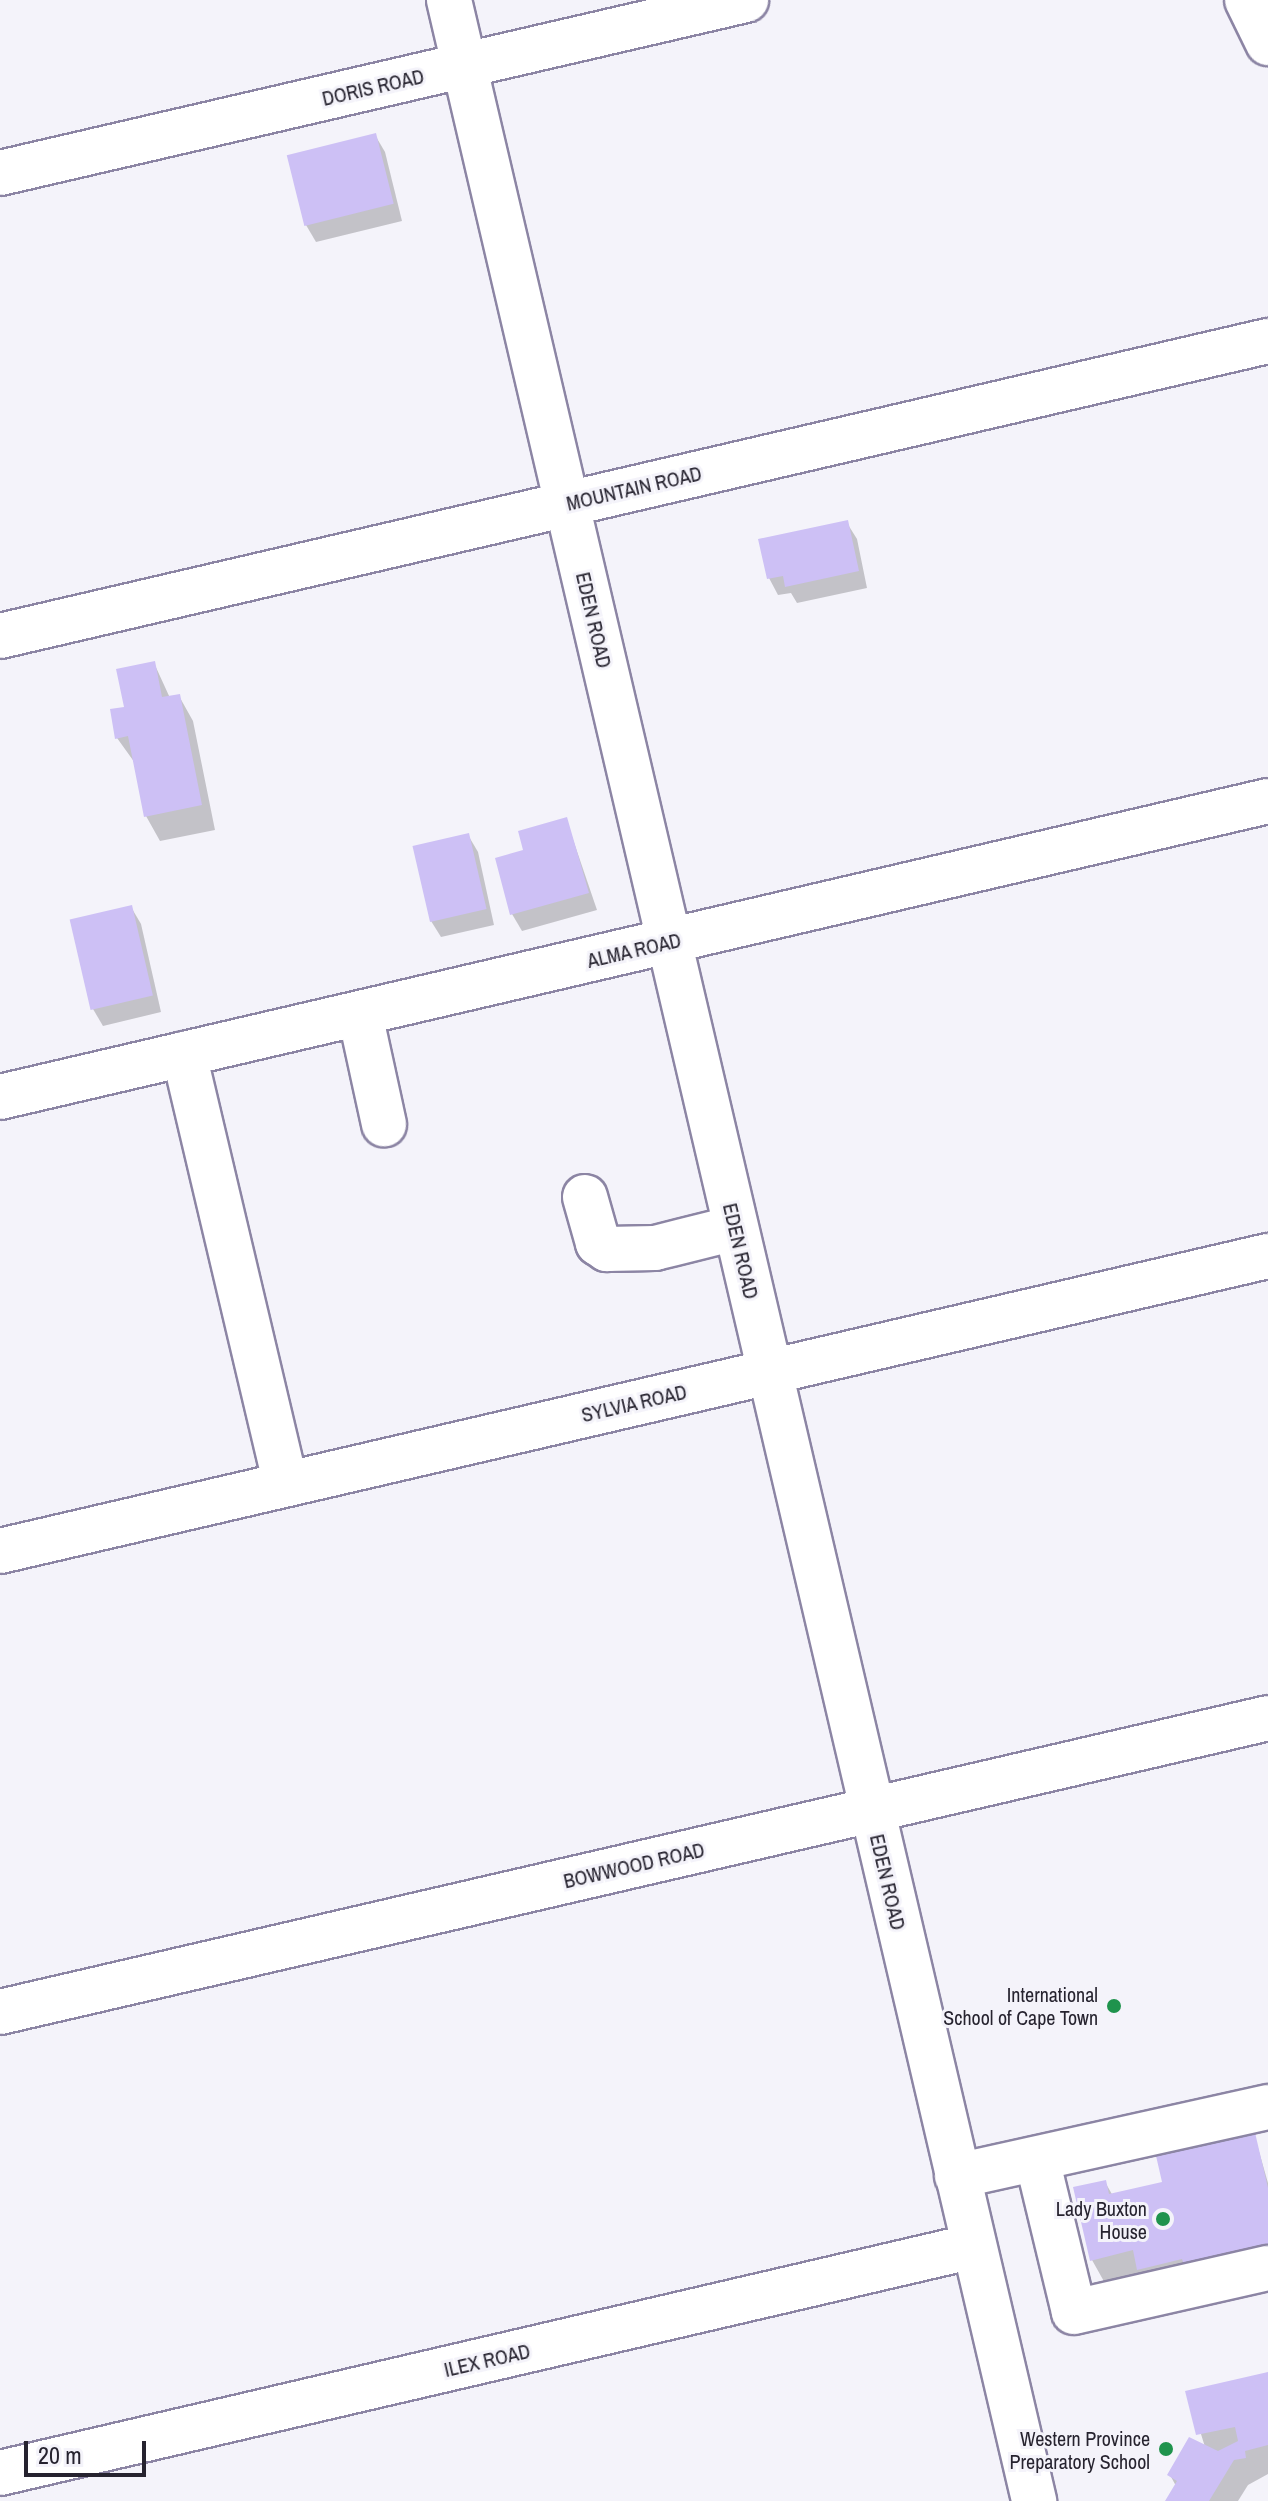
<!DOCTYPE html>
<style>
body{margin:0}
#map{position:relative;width:1268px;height:2501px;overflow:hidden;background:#f4f3fa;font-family:"Archivo Narrow",sans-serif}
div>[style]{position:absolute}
.shadow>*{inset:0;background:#0003}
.building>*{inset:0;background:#cdc0f5;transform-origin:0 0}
.roads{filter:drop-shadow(2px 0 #8c85a4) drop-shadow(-2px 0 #8c85a4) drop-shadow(0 2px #8c85a4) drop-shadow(0 -2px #8c85a4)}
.minor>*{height:44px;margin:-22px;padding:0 22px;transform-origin:22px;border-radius:22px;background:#fff}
.major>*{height:44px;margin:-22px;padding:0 22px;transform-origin:22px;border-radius:22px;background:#fff}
.dots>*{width:22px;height:22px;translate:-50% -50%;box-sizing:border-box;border:4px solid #f4f3fa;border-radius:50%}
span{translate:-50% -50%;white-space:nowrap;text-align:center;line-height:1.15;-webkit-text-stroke:6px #f4f3fa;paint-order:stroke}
.street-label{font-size:20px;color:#26232f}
.poi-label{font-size:20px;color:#26232f}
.right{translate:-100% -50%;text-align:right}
.scale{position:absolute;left:24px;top:2441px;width:122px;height:36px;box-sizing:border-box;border:4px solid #26232f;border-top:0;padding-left:10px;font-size:24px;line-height:28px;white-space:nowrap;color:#26232f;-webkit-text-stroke:6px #f4f3fa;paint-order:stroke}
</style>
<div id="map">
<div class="shadow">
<div style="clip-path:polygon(375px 135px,385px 152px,402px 221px,316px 242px,306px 225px)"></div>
<div style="clip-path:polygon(847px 523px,857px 539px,867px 588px,797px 603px,791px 593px,778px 595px,769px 578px)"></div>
<div style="clip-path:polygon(154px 663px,170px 698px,179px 696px,193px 721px,215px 830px,160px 841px,146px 816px,135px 763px,117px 738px,126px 708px)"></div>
<div style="clip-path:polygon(566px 819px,597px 910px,522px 931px,512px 914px,526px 851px)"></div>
<div style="clip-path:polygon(468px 835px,478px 852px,494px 925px,441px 937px,431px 921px,414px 847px)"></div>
<div style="clip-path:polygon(131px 907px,141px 924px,161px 1012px,103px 1026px,93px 1009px)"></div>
<div style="clip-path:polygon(1252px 2127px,1268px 2183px,1268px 2276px,1106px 2285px,1092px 2260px,1105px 2182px,1113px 2196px,1165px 2184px)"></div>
<div style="clip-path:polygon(1268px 2374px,1268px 2474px,1248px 2485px,1238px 2501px,1167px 2501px,1176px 2486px,1170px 2475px,1205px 2447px,1188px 2392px)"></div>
</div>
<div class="building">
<div style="left:376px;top:133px;width:73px;height:92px;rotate:76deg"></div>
<div style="clip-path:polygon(848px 520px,859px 571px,785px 587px,783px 576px,767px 579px,758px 539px)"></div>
<div style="clip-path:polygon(155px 661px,162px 697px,180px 694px,202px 805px,144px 817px,128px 736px,115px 739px,110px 709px,124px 707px,116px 669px)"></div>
<div style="clip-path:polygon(567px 817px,589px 893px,510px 915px,495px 858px,523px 850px,518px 831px)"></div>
<div style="left:469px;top:833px;width:78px;height:58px;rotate:77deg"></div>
<div style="left:132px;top:905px;width:93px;height:64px;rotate:77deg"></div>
<div style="clip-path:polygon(1253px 2124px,1268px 2188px,1268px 2249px,1185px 2268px,1182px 2259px,1137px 2270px,1133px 2250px,1090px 2261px,1073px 2187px,1106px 2180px,1109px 2194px,1162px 2182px,1154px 2147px)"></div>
<div style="clip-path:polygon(1268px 2372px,1268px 2445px,1245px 2451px,1246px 2458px,1234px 2460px,1209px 2501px,1165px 2501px,1177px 2481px,1167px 2475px,1189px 2437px,1218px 2451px,1238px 2441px,1235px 2427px,1196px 2435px,1185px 2391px)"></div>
</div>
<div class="roads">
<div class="minor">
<div style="left:449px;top:0;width:2569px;rotate:76.83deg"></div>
<div style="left:0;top:173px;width:766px;rotate:-13.06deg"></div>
<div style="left:0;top:636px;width:1302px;rotate:-13.1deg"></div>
<div style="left:360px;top:1014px;width:113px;rotate:77.7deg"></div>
<div style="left:184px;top:1054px;width:442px;rotate:76.7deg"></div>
<div style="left:0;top:1097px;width:1302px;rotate:-13.14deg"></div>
<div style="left:585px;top:1197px;width:48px;rotate:74.2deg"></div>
<div style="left:598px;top:1243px;width:11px;rotate:34deg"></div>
<div style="left:607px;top:1249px;width:48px;rotate:-1.2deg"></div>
<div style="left:655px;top:1248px;width:82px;rotate:-14deg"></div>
<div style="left:0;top:1551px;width:1302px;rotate:-13.1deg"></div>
<div style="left:0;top:2012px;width:1302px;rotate:-13.05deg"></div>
<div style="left:1037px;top:2159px;width:157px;rotate:76.4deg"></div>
<div style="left:1074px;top:2312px;width:199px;rotate:-12.8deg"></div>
<div style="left:957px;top:2176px;width:319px;rotate:-12.5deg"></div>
<div style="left:0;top:2473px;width:1000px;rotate:-13.12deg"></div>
</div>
<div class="major">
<div style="left:1247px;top:0;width:48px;rotate:64deg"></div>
</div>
</div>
<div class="dots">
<div style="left:1114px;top:2006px;background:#1f934d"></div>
<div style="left:1163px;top:2219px;background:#1f934d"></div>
<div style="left:1166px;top:2449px;background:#1f934d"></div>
</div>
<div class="street-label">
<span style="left:373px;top:87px;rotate:-13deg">DORIS ROAD</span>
<span style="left:634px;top:488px;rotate:-13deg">MOUNTAIN ROAD</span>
<span style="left:594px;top:620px;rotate:77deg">EDEN ROAD</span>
<span style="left:634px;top:950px;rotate:-13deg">ALMA ROAD</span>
<span style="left:741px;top:1251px;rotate:77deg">EDEN ROAD</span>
<span style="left:634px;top:1403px;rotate:-13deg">SYLVIA ROAD</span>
<span style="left:634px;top:1865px;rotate:-13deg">BOWWOOD ROAD</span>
<span style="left:888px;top:1882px;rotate:77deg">EDEN ROAD</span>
<span style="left:487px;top:2360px;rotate:-13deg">ILEX ROAD</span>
</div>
<div class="poi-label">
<span class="right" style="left:1098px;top:2006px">International<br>School of Cape Town</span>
<span class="right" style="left:1147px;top:2220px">Lady Buxton<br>House</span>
<span class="right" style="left:1150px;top:2450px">Western Province<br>Preparatory School</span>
</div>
<div class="scale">20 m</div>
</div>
